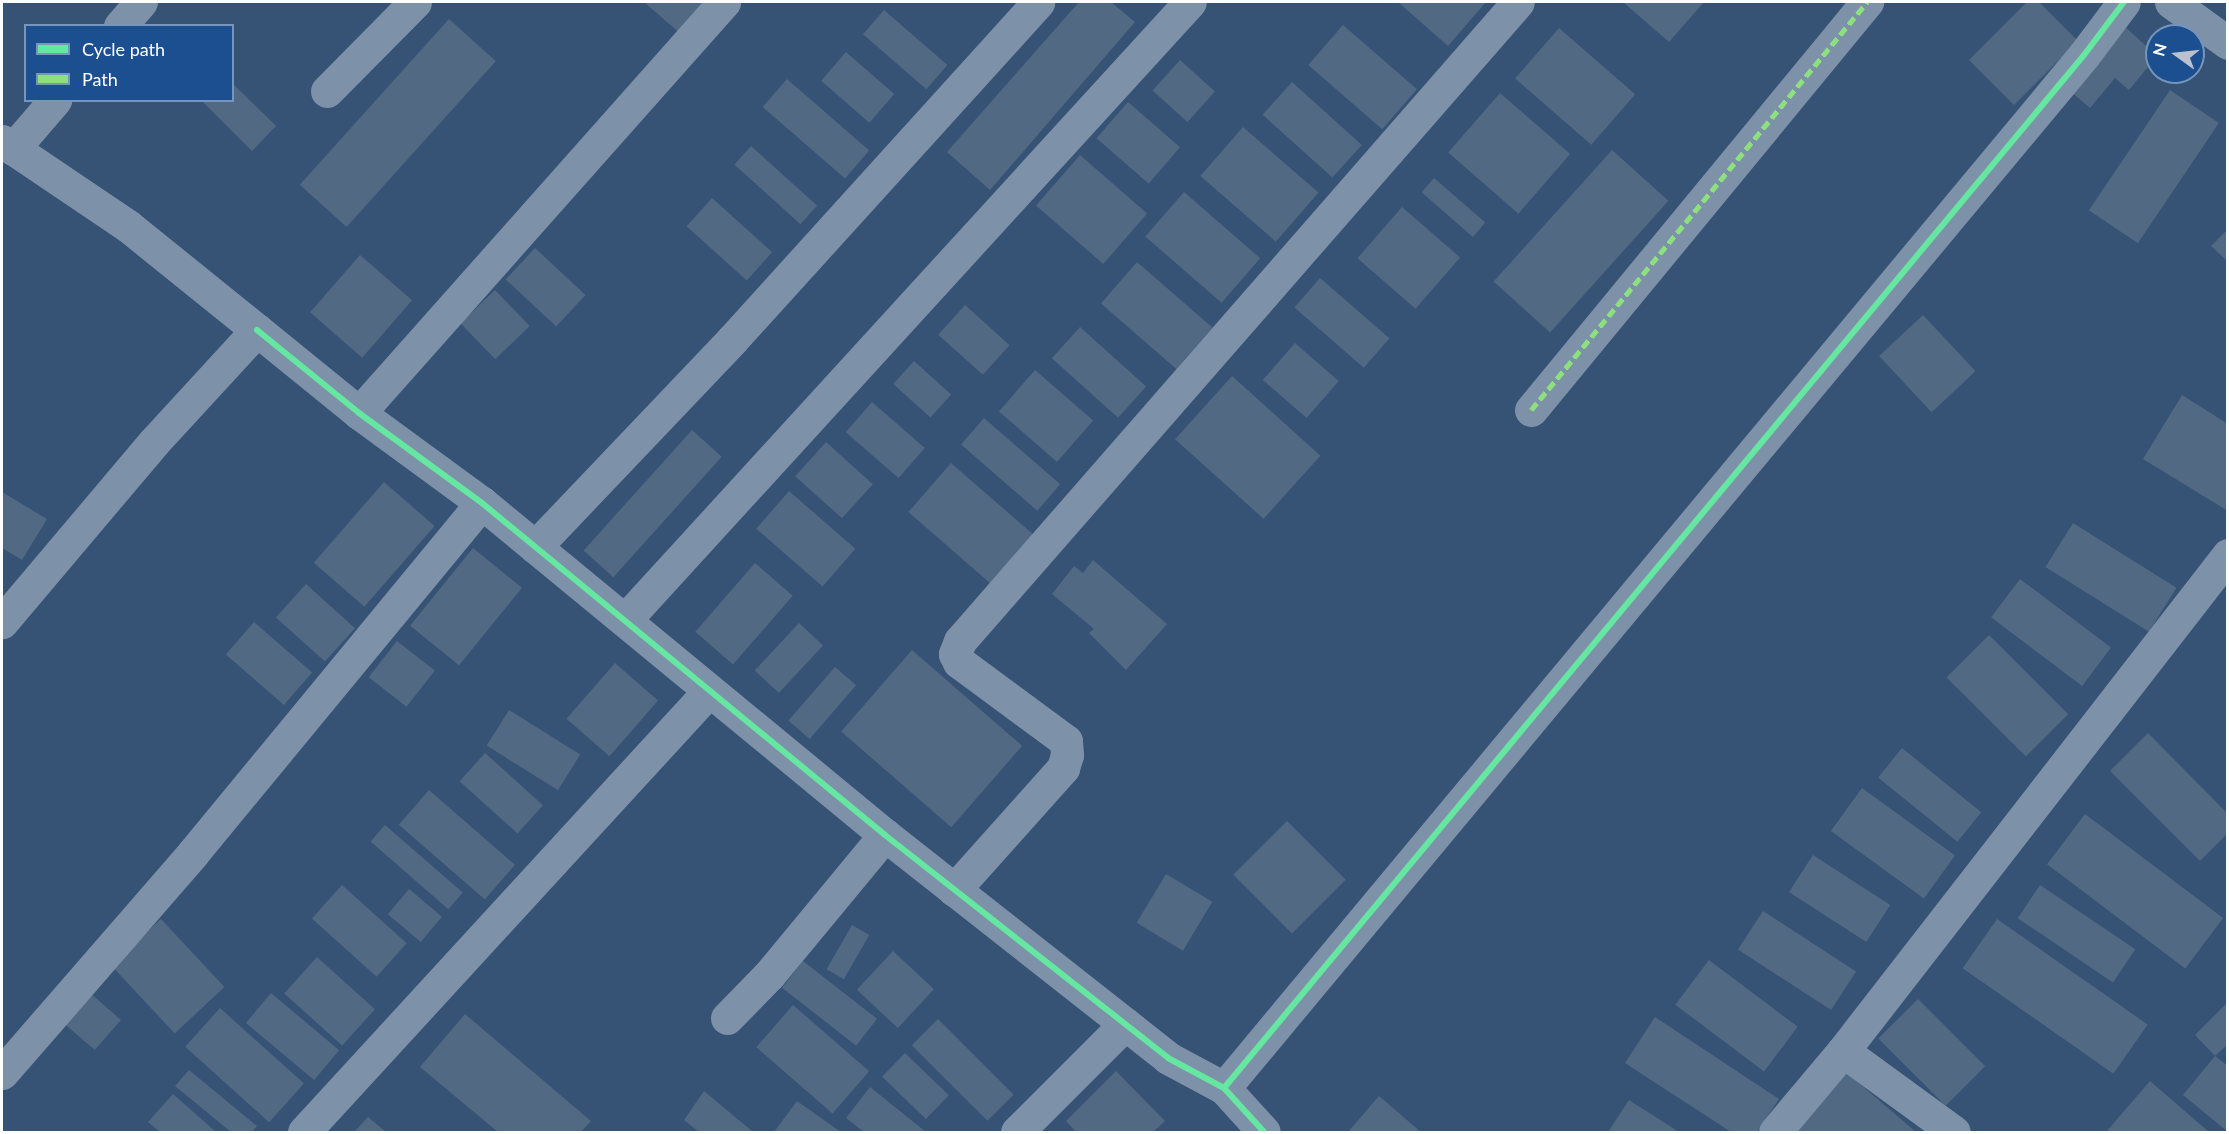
<!DOCTYPE html>
<style>
body{margin:0}
#map{position:relative;width:2229px;height:1134px;overflow:hidden;background:#365274;font-family:Lato,sans-serif}
div>[style]{position:absolute}
.building>*{inset:0;background:#526984;transform-origin:0 0}
.minor>*{height:33px;margin:-16.5px;padding:0 16.5px;transform-origin:16.5px;border-radius:16.5px;background:#7d92a8}
.quiet>*{height:4.5px;margin-top:-2.25px;transform-origin:0;background:repeating-linear-gradient(90deg,#8de07e 0 9px,transparent 0 13.5px)}
.cycleway>*{height:6px;margin:-3px;padding:0 3px;transform-origin:3px;border-radius:3px;background:#66e7a1}
span{translate:-50% -50%;white-space:nowrap;text-align:center;line-height:1.15;-webkit-text-stroke:6px #1b4f8f;paint-order:stroke}
.frame{position:absolute;inset:0;border:3px solid #fff;pointer-events:none}
.legend{position:absolute;left:24px;top:24px;width:210px;height:78px;box-sizing:border-box;background:#1b4f8f;border:2px solid #7695bc;margin:0;padding:8px 10px;list-style:none;font-size:18px;color:#fff}
.legend li{display:flex;align-items:center;gap:12px;height:30px}
.legend b{width:30px;border:2px solid #7695bc}
.north{position:absolute;left:2145px;top:24px;width:60px;height:60px;box-sizing:border-box;background:#1b4f8f;border:2px solid #7695bc;border-radius:50%;rotate:285deg;font-size:16px;font-weight:700;line-height:24px;text-align:center;color:#fff}
.north::after{content:'';display:block;margin:auto;width:21px;height:27px;background:#b9c2ce;clip-path:polygon(50% 0,100% 100%,50% 72%,0 100%)}
</style>
<div id="map">
<div class="building">
<div style="clip-path:polygon(644px 2px,713px 2px,683px 36px)"></div>
<div style="clip-path:polygon(1079px 2px,1111px 2px,1135px 22px,990px 190px,947px 152px)"></div>
<div style="clip-path:polygon(1398px 2px,1486px 2px,1448px 46px)"></div>
<div style="clip-path:polygon(1623px 2px,1704px 2px,1669px 42px)"></div>
<div style="clip-path:polygon(2027px 2px,2039px 2px,2078px 41px,2014px 105px,1969px 60px)"></div>
<div style="left:884px;top:10px;width:84px;height:32px;rotate:41deg"></div>
<div style="left:449px;top:19px;width:63px;height:223px;rotate:42deg"></div>
<div style="left:1343px;top:25px;width:98px;height:53px;rotate:41deg"></div>
<div style="clip-path:polygon(2123px 25px,2157px 56px,2129px 90px,2115px 78px,2090px 108px,2069px 90px)"></div>
<div style="left:1559px;top:28px;width:101px;height:67px;rotate:41deg"></div>
<div style="left:846px;top:52px;width:64px;height:38px;rotate:41deg"></div>
<div style="left:1180px;top:60px;width:47px;height:41px;rotate:42deg"></div>
<div style="left:787px;top:79px;width:109px;height:37px;rotate:41deg"></div>
<div style="left:1292px;top:82px;width:94px;height:44px;rotate:42deg"></div>
<div style="clip-path:polygon(232px 83px,276px 126px,252px 151px,201px 100px,232px 100px)"></div>
<div style="left:2170px;top:90px;width:59px;height:145px;rotate:34deg"></div>
<div style="left:1500px;top:93px;width:93px;height:79px;rotate:41deg"></div>
<div style="left:1128px;top:102px;width:69px;height:48px;rotate:41deg"></div>
<div style="left:1243px;top:127px;width:100px;height:65px;rotate:41deg"></div>
<div style="left:751px;top:146px;width:89px;height:25px;rotate:42deg"></div>
<div style="left:1612px;top:150px;width:76px;height:177px;rotate:42deg"></div>
<div style="left:1080px;top:155px;width:89px;height:67px;rotate:41deg"></div>
<div style="left:1434px;top:178px;width:68px;height:19px;rotate:41deg"></div>
<div style="left:1184px;top:192px;width:101px;height:59px;rotate:41deg"></div>
<div style="left:712px;top:198px;width:81px;height:38px;rotate:42deg"></div>
<div style="left:1402px;top:207px;width:77px;height:68px;rotate:41deg"></div>
<div style="clip-path:polygon(2228px 229px,2228px 262px,2211px 246px)"></div>
<div style="left:535px;top:248px;width:69px;height:43px;rotate:43deg"></div>
<div style="left:360px;top:255px;width:69px;height:76px;rotate:41deg"></div>
<div style="left:1137px;top:262px;width:100px;height:55px;rotate:41deg"></div>
<div style="left:1320px;top:278px;width:92px;height:39px;rotate:41deg"></div>
<div style="left:495px;top:290px;width:50px;height:48px;rotate:46deg"></div>
<div style="left:965px;top:305px;width:60px;height:40px;rotate:42deg"></div>
<div style="left:1923px;top:315px;width:77px;height:60px;rotate:47deg"></div>
<div style="left:1080px;top:327px;width:89px;height:42px;rotate:42deg"></div>
<div style="left:1295px;top:343px;width:58px;height:49px;rotate:41deg"></div>
<div style="left:914px;top:361px;width:50px;height:31px;rotate:42deg"></div>
<div style="left:1035px;top:370px;width:77px;height:55px;rotate:41deg"></div>
<div style="left:1232px;top:376px;width:119px;height:85px;rotate:42deg"></div>
<div style="clip-path:polygon(2182px 395px,2228px 424px,2228px 511px,2143px 459px)"></div>
<div style="left:872px;top:402px;width:70px;height:40px;rotate:41deg"></div>
<div style="left:984px;top:418px;width:101px;height:35px;rotate:41deg"></div>
<div style="left:692px;top:430px;width:40px;height:162px;rotate:42deg"></div>
<div style="left:826px;top:442px;width:63px;height:46px;rotate:42deg"></div>
<div style="left:951px;top:463px;width:111px;height:65px;rotate:41deg"></div>
<div style="left:384px;top:482px;width:67px;height:107px;rotate:41deg"></div>
<div style="left:789px;top:491px;width:88px;height:50px;rotate:41deg"></div>
<div style="clip-path:polygon(2px 492px,47px 519px,22px 560px,2px 548px)"></div>
<div style="left:2073px;top:523px;width:122px;height:52px;rotate:32deg"></div>
<div style="left:473px;top:548px;width:63px;height:100px;rotate:39deg"></div>
<div style="clip-path:polygon(1093px 560px,1167px 624px,1126px 670px,1089px 633px,1094px 629px,1052px 594px,1074px 566px,1083px 573px)"></div>
<div style="left:755px;top:563px;width:50px;height:91px;rotate:41deg"></div>
<div style="left:2020px;top:579px;width:114px;height:48px;rotate:37deg"></div>
<div style="left:306px;top:584px;width:66px;height:45px;rotate:42deg"></div>
<div style="left:254px;top:622px;width:77px;height:43px;rotate:41deg"></div>
<div style="left:799px;top:623px;width:33px;height:65px;rotate:43deg"></div>
<div style="left:1989px;top:635px;width:112px;height:60px;rotate:45deg"></div>
<div style="left:397px;top:641px;width:48px;height:46px;rotate:38deg"></div>
<div style="left:912px;top:650px;width:146px;height:108px;rotate:41deg"></div>
<div style="left:615px;top:663px;width:57px;height:74px;rotate:41deg"></div>
<div style="left:835px;top:667px;width:28px;height:71px;rotate:41deg"></div>
<div style="left:509px;top:710px;width:84px;height:42px;rotate:32deg"></div>
<div style="clip-path:polygon(2148px 733px,2228px 814px,2228px 833px,2200px 861px,2110px 771px)"></div>
<div style="left:1902px;top:748px;width:102px;height:38px;rotate:39deg"></div>
<div style="left:485px;top:753px;width:78px;height:38px;rotate:42deg"></div>
<div style="left:1862px;top:788px;width:115px;height:53px;rotate:36deg"></div>
<div style="left:429px;top:790px;width:114px;height:46px;rotate:41deg"></div>
<div style="left:2085px;top:814px;width:173px;height:63px;rotate:37deg"></div>
<div style="left:1287px;top:821px;width:83px;height:76px;rotate:45deg"></div>
<div style="left:385px;top:825px;width:103px;height:22px;rotate:41deg"></div>
<div style="left:1813px;top:855px;width:92px;height:44px;rotate:33deg"></div>
<div style="left:1166px;top:874px;width:54px;height:57px;rotate:31deg"></div>
<div style="left:342px;top:885px;width:87px;height:45px;rotate:42deg"></div>
<div style="left:2040px;top:885px;width:115px;height:40px;rotate:34deg"></div>
<div style="left:409px;top:889px;width:43px;height:33px;rotate:40deg"></div>
<div style="left:1763px;top:911px;width:111px;height:46px;rotate:33deg"></div>
<div style="left:161px;top:919px;width:93px;height:68px;rotate:47deg"></div>
<div style="left:1997px;top:919px;width:184px;height:60px;rotate:35deg"></div>
<div style="left:852px;top:925px;width:20px;height:51px;rotate:30deg"></div>
<div style="left:893px;top:951px;width:56px;height:53px;rotate:43deg"></div>
<div style="left:317px;top:957px;width:78px;height:49px;rotate:42deg"></div>
<div style="left:1709px;top:960px;width:111px;height:56px;rotate:37deg"></div>
<div style="left:803px;top:961px;width:94px;height:34px;rotate:38deg"></div>
<div style="left:90px;top:993px;width:41px;height:40px;rotate:41deg"></div>
<div style="left:271px;top:993px;width:89px;height:39px;rotate:40deg"></div>
<div style="left:1918px;top:999px;width:95px;height:56px;rotate:45deg"></div>
<div style="clip-path:polygon(2228px 1002px,2228px 1044px,2215px 1056px,2195px 1035px)"></div>
<div style="left:793px;top:1005px;width:101px;height:56px;rotate:41deg"></div>
<div style="left:220px;top:1008px;width:113px;height:52px;rotate:42deg"></div>
<div style="clip-path:polygon(465px 1014px,591px 1121px,581px 1132px,498px 1132px,420px 1067px)"></div>
<div style="clip-path:polygon(1655px 1017px,1779px 1099px,1757px 1132px,1731px 1132px,1625px 1063px)"></div>
<div style="left:938px;top:1019px;width:107px;height:37px;rotate:45deg"></div>
<div style="left:905px;top:1053px;width:61px;height:33px;rotate:44deg"></div>
<div style="clip-path:polygon(2215px 1056px,2228px 1066px,2228px 1132px,2183px 1095px)"></div>
<div style="clip-path:polygon(189px 1070px,257px 1126px,252px 1132px,231px 1132px,175px 1086px)"></div>
<div style="clip-path:polygon(1116px 1071px,1165px 1121px,1153px 1132px,1076px 1132px,1066px 1121px)"></div>
<div style="clip-path:polygon(1845px 1071px,1916px 1132px,1793px 1132px)"></div>
<div style="clip-path:polygon(2150px 1081px,2209px 1132px,2106px 1132px)"></div>
<div style="clip-path:polygon(870px 1087px,926px 1132px,864px 1132px,846px 1118px)"></div>
<div style="clip-path:polygon(704px 1091px,753px 1132px,699px 1132px,684px 1120px)"></div>
<div style="clip-path:polygon(173px 1094px,216px 1132px,160px 1132px,148px 1122px)"></div>
<div style="clip-path:polygon(1379px 1096px,1421px 1132px,1348px 1132px)"></div>
<div style="clip-path:polygon(1629px 1100px,1679px 1132px,1608px 1132px)"></div>
<div style="clip-path:polygon(797px 1101px,841px 1132px,774px 1132px)"></div>
<div style="clip-path:polygon(368px 1117px,386px 1132px,354px 1132px)"></div>
</div>
<div class="minor">
<div style="left:2171px;top:2px;width:70px;rotate:35.7deg"></div>
<div style="left:120px;top:26px;width:32px;rotate:-49deg"></div>
<div style="left:327px;top:91px;width:125px;rotate:-45.3deg"></div>
<div style="left:2px;top:141px;width:152px;rotate:34deg"></div>
<div style="left:128px;top:226px;width:166px;rotate:38.9deg"></div>
<div style="left:257px;top:330px;width:152px;rotate:132.6deg"></div>
<div style="left:154px;top:442px;width:236px;rotate:130.2deg"></div>
<div style="left:13px;top:149px;width:65px;rotate:-49.4deg"></div>
<div style="left:257px;top:330px;width:132px;rotate:39.1deg"></div>
<div style="left:359px;top:413px;width:152px;rotate:36.2deg"></div>
<div style="left:482px;top:503px;width:522px;rotate:39.48deg"></div>
<div style="left:885px;top:835px;width:360px;rotate:38.2deg"></div>
<div style="left:1168px;top:1058px;width:64px;rotate:28.2deg"></div>
<div style="left:1224px;top:1088px;width:59px;rotate:47.7deg"></div>
<div style="left:1531px;top:410px;width:529px;rotate:-50.53deg"></div>
<div style="left:359px;top:413px;width:550px;rotate:-48.39deg"></div>
<div style="left:535px;top:547px;width:286px;rotate:-46.4deg"></div>
<div style="left:732px;top:340px;width:456px;rotate:-47.8deg"></div>
<div style="left:625px;top:620px;width:837px;rotate:-47.57deg"></div>
<div style="left:954px;top:890px;width:164px;rotate:-48.2deg"></div>
<div style="left:1063px;top:768px;width:14px;rotate:-73deg"></div>
<div style="left:1067px;top:755px;width:14px;rotate:-94deg"></div>
<div style="left:1066px;top:741px;width:133px;rotate:-143.6deg"></div>
<div style="left:959px;top:662px;width:9px;rotate:-117deg"></div>
<div style="left:955px;top:654px;width:14px;rotate:-69deg"></div>
<div style="left:960px;top:641px;width:848px;rotate:-48.87deg"></div>
<div style="left:727px;top:1018px;width:60px;rotate:-45.7deg"></div>
<div style="left:769px;top:975px;width:182px;rotate:-50.4deg"></div>
<div style="left:1843px;top:1051px;width:137px;rotate:36.1deg"></div>
<div style="left:2px;top:1073px;width:291px;rotate:-49deg"></div>
<div style="left:193px;top:853px;width:454px;rotate:-50.5deg"></div>
<div style="left:1224px;top:1088px;width:1344px;rotate:-50.22deg"></div>
<div style="left:2084px;top:55px;width:66px;rotate:-53deg"></div>
<div style="left:304px;top:1132px;width:599px;rotate:-47.44deg"></div>
<div style="left:1017px;top:1132px;width:153px;rotate:-45deg"></div>
<div style="left:1775px;top:1132px;width:106px;rotate:-50deg"></div>
<div style="left:1843px;top:1051px;width:628px;rotate:-52.18deg"></div>
</div>
<div class="quiet">
<div style="left:1531px;top:410px;width:529px;rotate:-50.53deg"></div>
</div>
<div class="cycleway">
<div style="left:257px;top:330px;width:132px;rotate:39.1deg"></div>
<div style="left:359px;top:413px;width:152px;rotate:36.2deg"></div>
<div style="left:482px;top:503px;width:522px;rotate:39.48deg"></div>
<div style="left:885px;top:835px;width:360px;rotate:38.2deg"></div>
<div style="left:1168px;top:1058px;width:64px;rotate:28.2deg"></div>
<div style="left:1224px;top:1088px;width:59px;rotate:47.7deg"></div>
<div style="left:1224px;top:1088px;width:1344px;rotate:-50.22deg"></div>
<div style="left:2084px;top:55px;width:66px;rotate:-53deg"></div>
</div>
<div class="frame"></div>
<ul class="legend">
<li><b style="height:8px;background:#66e7a1"></b>Cycle path</li>
<li><b style="height:8px;background:#8de07e"></b>Path</li>
</ul>
<div class="north">N</div>
</div>
